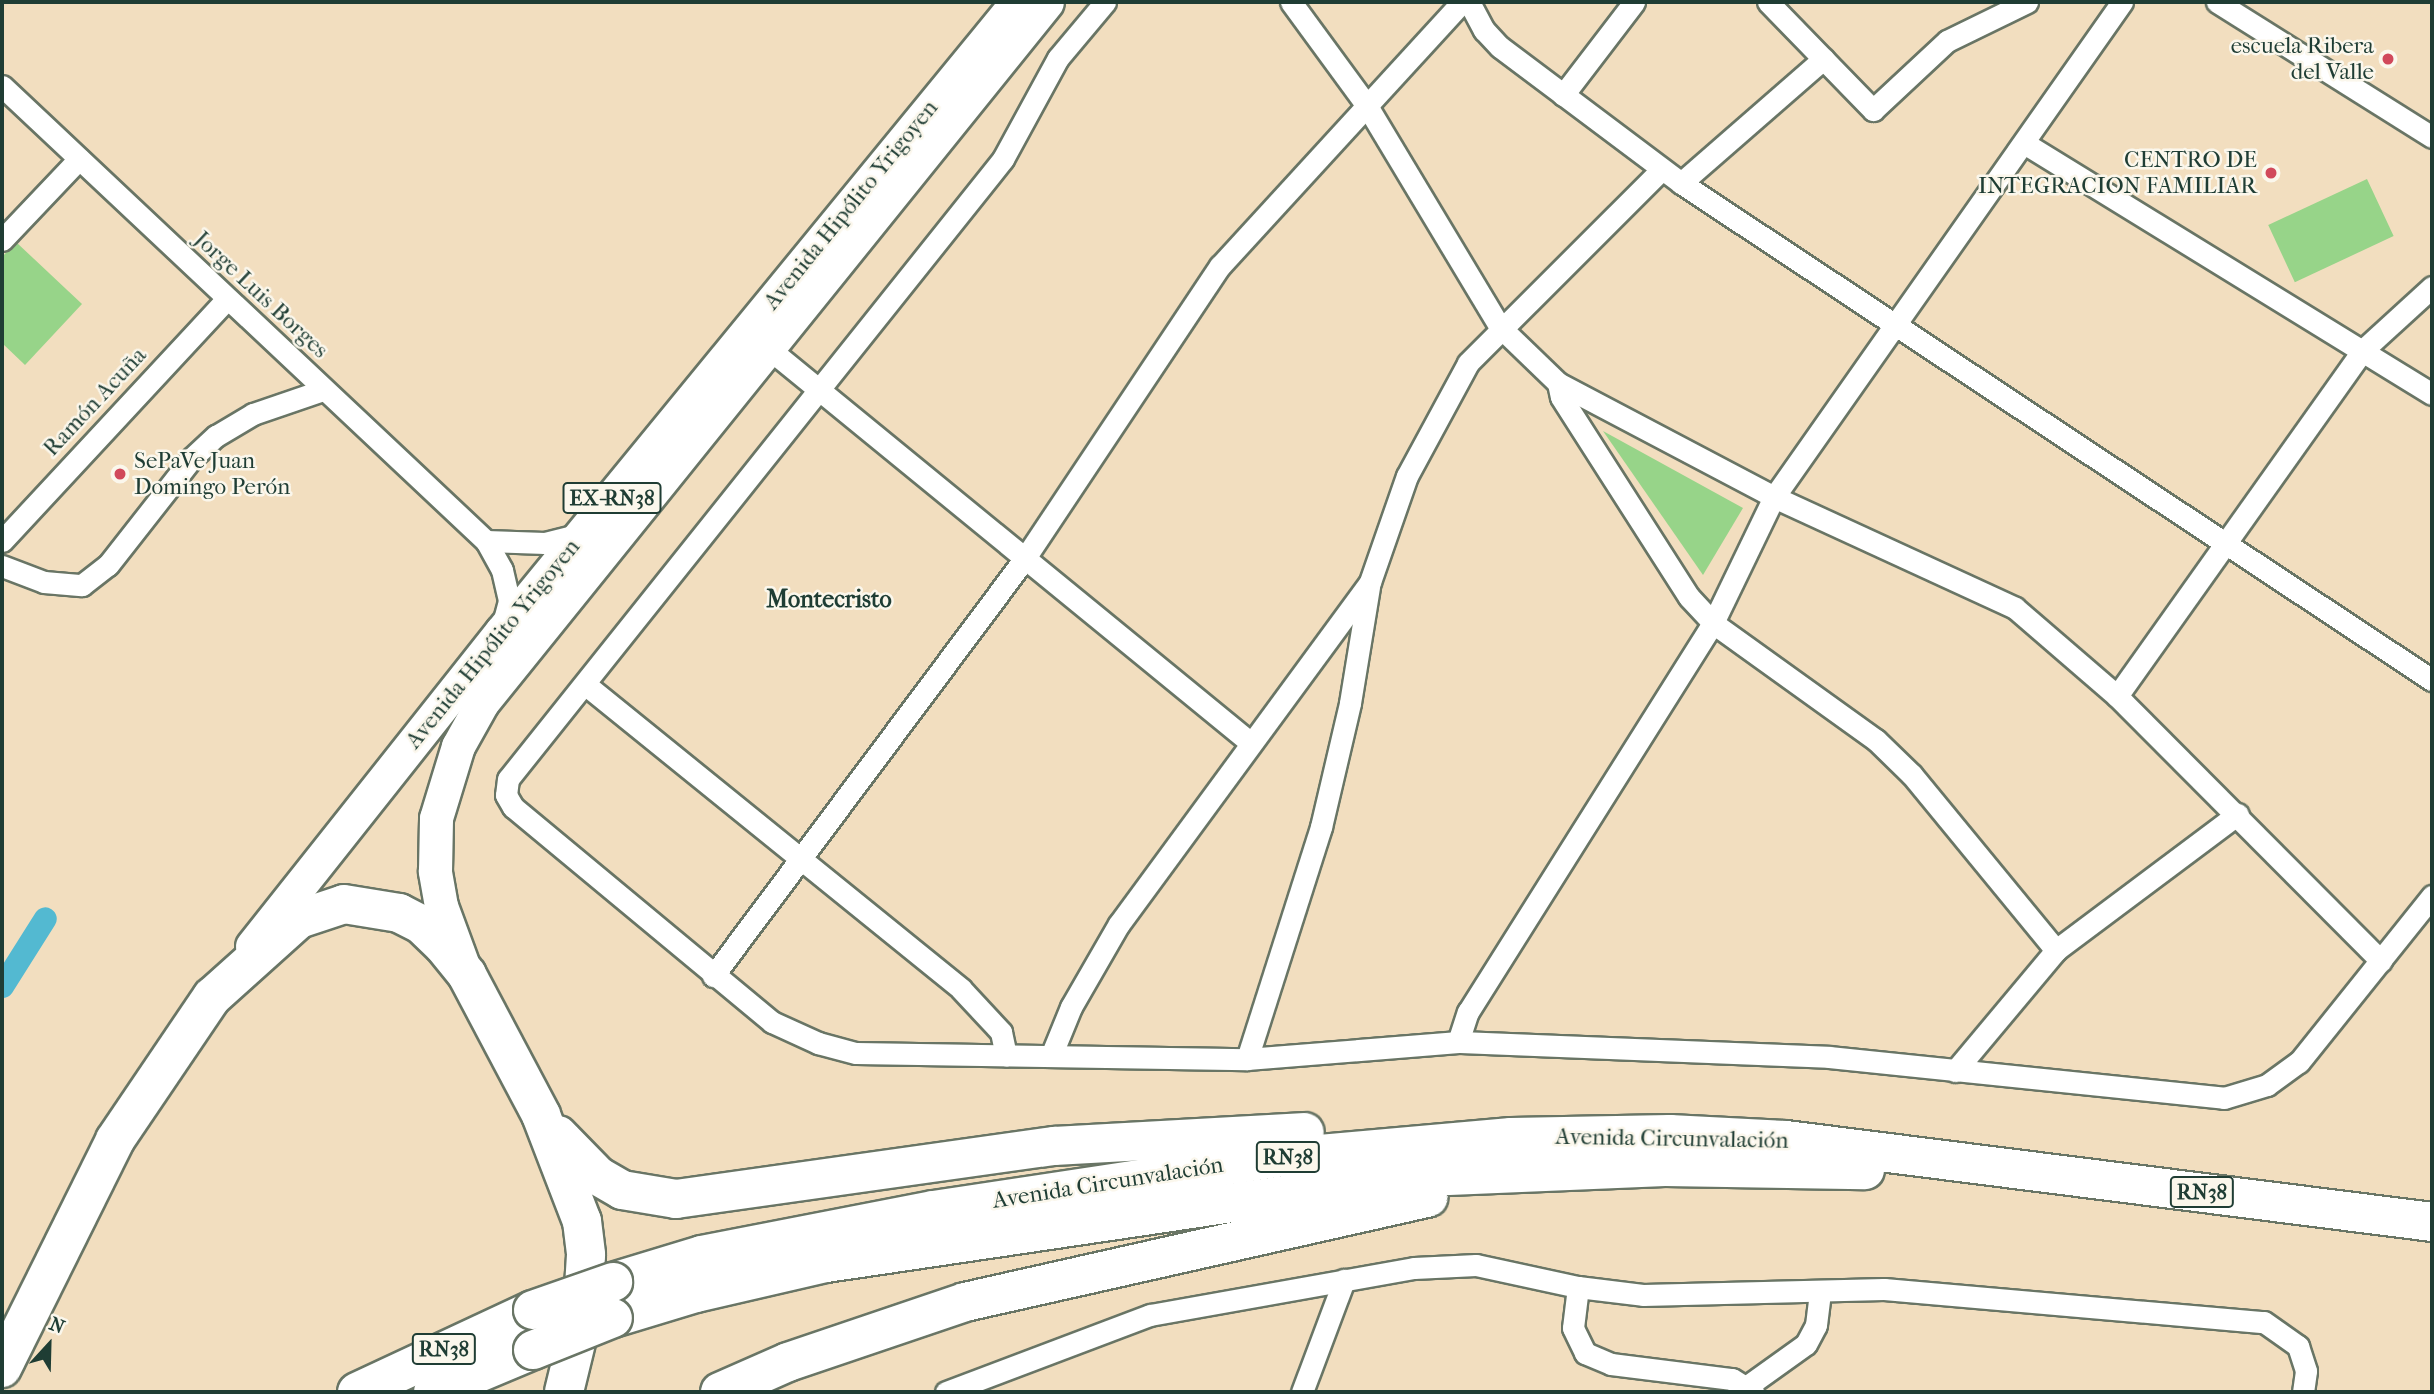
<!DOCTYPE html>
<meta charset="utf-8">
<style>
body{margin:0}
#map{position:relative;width:2434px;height:1394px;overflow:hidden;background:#f2debf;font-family:"IM FELL French Canon",serif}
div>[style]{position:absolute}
.green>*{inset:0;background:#97d489;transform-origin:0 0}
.canal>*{height:23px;margin:-11.5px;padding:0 11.5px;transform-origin:11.5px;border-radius:11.5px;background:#53b9d1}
.roads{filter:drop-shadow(2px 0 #697565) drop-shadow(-2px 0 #697565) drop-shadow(0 2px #697565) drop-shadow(0 -2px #697565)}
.street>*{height:21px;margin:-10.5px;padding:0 10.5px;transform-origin:10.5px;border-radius:10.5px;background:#fff}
.primary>*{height:33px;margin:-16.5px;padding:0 16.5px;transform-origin:16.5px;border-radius:16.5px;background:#fff}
.highway>*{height:38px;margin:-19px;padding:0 19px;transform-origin:19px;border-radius:19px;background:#fff}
.bridges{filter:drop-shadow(2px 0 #697565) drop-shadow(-2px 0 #697565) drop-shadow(0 2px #697565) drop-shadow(0 -2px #697565)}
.highway-bridge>*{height:38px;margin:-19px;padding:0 19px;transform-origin:19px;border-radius:19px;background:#fff}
.dots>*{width:19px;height:19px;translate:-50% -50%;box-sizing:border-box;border:4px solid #fbf7ec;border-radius:50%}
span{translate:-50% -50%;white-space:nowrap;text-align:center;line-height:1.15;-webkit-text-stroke:5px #fbf7ec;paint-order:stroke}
.shield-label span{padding:2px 5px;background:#fbf7ec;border:2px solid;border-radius:5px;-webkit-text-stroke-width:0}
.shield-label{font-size:21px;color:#1f3d34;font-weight:700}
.poi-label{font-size:23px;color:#1f3d34}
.right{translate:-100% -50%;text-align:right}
.left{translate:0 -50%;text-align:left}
.street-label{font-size:23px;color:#1f3d34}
.neighbourhood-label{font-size:24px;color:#1f3d34;font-weight:700}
.frame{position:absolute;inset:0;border:4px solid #1f3d34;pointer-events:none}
.north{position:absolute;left:14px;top:1310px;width:70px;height:70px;-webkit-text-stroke:5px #fbf7ec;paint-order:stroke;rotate:22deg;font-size:19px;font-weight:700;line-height:28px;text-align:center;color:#1f3d34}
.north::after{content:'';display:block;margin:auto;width:24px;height:32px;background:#1f3d34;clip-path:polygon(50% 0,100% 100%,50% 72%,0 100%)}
</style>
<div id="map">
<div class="green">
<div style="left:2367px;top:179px;width:63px;height:109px;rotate:65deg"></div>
<div style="clip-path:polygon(16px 242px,82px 304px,25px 365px,2px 343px,2px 257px)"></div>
<div style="clip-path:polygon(1603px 431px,1743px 508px,1703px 575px)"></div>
</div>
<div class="canal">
<div style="left:2px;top:986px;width:80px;rotate:-57.7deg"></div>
</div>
<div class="roads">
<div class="street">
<div style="left:1105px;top:2px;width:73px;rotate:130deg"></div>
<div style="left:1058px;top:58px;width:115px;rotate:118.6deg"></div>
<div style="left:1003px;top:159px;width:793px;rotate:128.6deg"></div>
<div style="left:508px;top:779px;width:16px;rotate:97deg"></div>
<div style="left:506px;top:795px;width:14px;rotate:60deg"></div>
<div style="left:513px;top:807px;width:337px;rotate:39.7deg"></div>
<div style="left:772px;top:1022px;width:51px;rotate:24.5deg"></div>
<div style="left:818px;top:1043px;width:39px;rotate:15deg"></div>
<div style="left:856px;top:1053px;width:391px;rotate:0.9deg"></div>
<div style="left:1247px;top:1059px;width:212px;rotate:-4.6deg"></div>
<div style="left:1458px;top:1042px;width:32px;rotate:-72deg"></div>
<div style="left:1468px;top:1012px;width:460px;rotate:-57.8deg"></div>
<div style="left:1713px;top:623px;width:140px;rotate:-64.2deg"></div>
<div style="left:1774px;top:497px;width:605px;rotate:-54.89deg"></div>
<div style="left:1291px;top:2px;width:129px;rotate:53.8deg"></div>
<div style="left:1367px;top:106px;width:258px;rotate:59deg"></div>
<div style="left:1500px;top:327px;width:81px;rotate:44deg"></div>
<div style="left:1558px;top:383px;width:244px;rotate:27.8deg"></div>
<div style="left:1774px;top:497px;width:265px;rotate:24.7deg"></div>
<div style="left:2015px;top:608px;width:135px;rotate:40.8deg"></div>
<div style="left:2117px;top:696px;width:374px;rotate:45.1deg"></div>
<div style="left:1469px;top:2px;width:32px;rotate:62deg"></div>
<div style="left:1484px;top:30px;width:23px;rotate:47deg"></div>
<div style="left:1500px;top:47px;width:226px;rotate:36.9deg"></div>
<div style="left:1681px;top:183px;width:901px;rotate:33.5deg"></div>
<div style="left:1768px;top:2px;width:151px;rotate:45.8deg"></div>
<div style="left:1873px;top:110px;width:101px;rotate:-43deg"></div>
<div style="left:1947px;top:41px;width:89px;rotate:-26deg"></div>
<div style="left:2217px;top:2px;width:254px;rotate:32.1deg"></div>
<div style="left:2px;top:86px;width:664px;rotate:43.23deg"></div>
<div style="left:486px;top:541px;width:33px;rotate:61deg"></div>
<div style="left:502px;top:570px;width:32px;rotate:77deg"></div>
<div style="left:509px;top:601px;width:23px;rotate:105deg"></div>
<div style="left:1563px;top:95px;width:117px;rotate:-52.6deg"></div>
<div style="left:2024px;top:143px;width:479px;rotate:31.6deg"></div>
<div style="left:1681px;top:183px;width:189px;rotate:-41.1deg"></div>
<div style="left:2px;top:240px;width:112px;rotate:-46.5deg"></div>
<div style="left:768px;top:348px;width:624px;rotate:39.28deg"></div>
<div style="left:1558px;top:383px;width:14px;rotate:78deg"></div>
<div style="left:1561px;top:397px;width:237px;rotate:57.4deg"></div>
<div style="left:1689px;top:597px;width:35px;rotate:47deg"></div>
<div style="left:1713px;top:623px;width:201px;rotate:35.7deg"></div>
<div style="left:1876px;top:740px;width:50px;rotate:44.2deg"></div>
<div style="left:1912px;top:775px;width:227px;rotate:50.6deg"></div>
<div style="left:2px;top:541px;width:330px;rotate:-47.1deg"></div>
<div style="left:486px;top:541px;width:59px;rotate:1.9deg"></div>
<div style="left:545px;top:543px;width:37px;rotate:-14deg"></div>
<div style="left:2px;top:566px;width:45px;rotate:20.9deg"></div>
<div style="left:44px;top:582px;width:38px;rotate:5deg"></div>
<div style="left:82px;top:585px;width:33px;rotate:-38deg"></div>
<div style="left:108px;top:565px;width:136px;rotate:-51.9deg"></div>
<div style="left:192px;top:458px;width:33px;rotate:-43deg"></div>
<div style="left:216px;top:436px;width:43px;rotate:-30.7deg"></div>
<div style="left:253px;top:414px;width:74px;rotate:-18.9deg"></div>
<div style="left:586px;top:685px;width:483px;rotate:39deg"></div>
<div style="left:961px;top:989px;width:59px;rotate:47.1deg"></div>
<div style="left:1001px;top:1032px;width:24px;rotate:78deg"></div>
<div style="left:2117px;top:696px;width:423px;rotate:-54.6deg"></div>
<div style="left:2362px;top:351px;width:95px;rotate:-42.4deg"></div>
<div style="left:713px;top:976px;width:522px;rotate:-53.26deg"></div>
<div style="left:1025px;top:558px;width:351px;rotate:-56.3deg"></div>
<div style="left:1220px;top:266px;width:358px;rotate:-47.5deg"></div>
<div style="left:1458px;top:1042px;width:371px;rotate:2.3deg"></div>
<div style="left:1829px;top:1057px;width:397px;rotate:5.9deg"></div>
<div style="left:2224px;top:1098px;width:45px;rotate:-16.8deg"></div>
<div style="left:2267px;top:1085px;width:39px;rotate:-36deg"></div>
<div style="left:2299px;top:1062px;width:213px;rotate:-51.3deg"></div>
<div style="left:1051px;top:1056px;width:53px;rotate:-67.8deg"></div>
<div style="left:1071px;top:1007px;width:96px;rotate:-60deg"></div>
<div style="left:1119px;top:924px;width:424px;rotate:-53.7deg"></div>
<div style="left:1370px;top:582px;width:112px;rotate:-70.8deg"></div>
<div style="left:1407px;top:476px;width:128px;rotate:-61.6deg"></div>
<div style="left:1468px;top:363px;width:274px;rotate:-45deg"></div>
<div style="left:1247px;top:1059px;width:244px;rotate:-72.3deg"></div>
<div style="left:1321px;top:827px;width:127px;rotate:-76.8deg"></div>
<div style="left:1350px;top:703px;width:118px;rotate:-80.7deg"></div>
<div style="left:1955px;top:1071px;width:158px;rotate:-50.1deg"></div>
<div style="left:2056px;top:950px;width:227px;rotate:-36.8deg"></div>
<div style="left:1578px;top:1287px;width:41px;rotate:97deg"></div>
<div style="left:1573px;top:1328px;width:28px;rotate:64deg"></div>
<div style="left:1585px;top:1353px;width:28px;rotate:23deg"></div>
<div style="left:1611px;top:1364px;width:122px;rotate:7.1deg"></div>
<div style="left:1732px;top:1379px;width:25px;rotate:32deg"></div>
<div style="left:946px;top:1392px;width:218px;rotate:-20.7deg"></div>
<div style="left:1150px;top:1315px;width:268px;rotate:-10.1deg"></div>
<div style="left:1414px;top:1268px;width:62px;rotate:-2.8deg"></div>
<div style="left:1476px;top:1265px;width:104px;rotate:12.2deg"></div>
<div style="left:1578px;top:1287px;width:65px;rotate:7deg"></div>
<div style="left:1643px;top:1295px;width:241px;rotate:-1.4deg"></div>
<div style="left:1884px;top:1289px;width:381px;rotate:5deg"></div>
<div style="left:2264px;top:1322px;width:42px;rotate:35.2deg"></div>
<div style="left:2298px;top:1346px;width:26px;rotate:72deg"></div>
<div style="left:2306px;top:1371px;width:21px;rotate:98deg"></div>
<div style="left:1302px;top:1392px;width:120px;rotate:-69.4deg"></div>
<div style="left:1739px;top:1392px;width:82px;rotate:-35.6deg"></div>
<div style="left:1806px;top:1344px;width:21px;rotate:-62deg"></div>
<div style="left:1816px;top:1325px;width:34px;rotate:-83deg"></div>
</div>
<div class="primary">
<div style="left:252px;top:946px;width:401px;rotate:-51.6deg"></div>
<div style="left:501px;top:632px;width:814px;rotate:-50.68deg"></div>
<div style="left:462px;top:963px;width:61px;rotate:-110.2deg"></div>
<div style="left:441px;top:906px;width:36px;rotate:-100deg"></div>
<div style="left:435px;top:871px;width:53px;rotate:-88.9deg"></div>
<div style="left:436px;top:818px;width:75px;rotate:-73deg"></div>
<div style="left:458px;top:746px;width:49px;rotate:-60.8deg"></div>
<div style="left:482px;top:703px;width:900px;rotate:-51.13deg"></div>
</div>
<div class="highway">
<div style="left:558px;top:1135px;width:57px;rotate:45.7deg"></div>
<div style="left:598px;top:1176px;width:28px;rotate:30deg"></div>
<div style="left:622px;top:1190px;width:55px;rotate:9.5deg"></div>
<div style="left:676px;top:1199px;width:383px;rotate:-8deg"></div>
<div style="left:1055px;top:1146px;width:250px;rotate:-3.2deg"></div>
<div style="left:613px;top:1282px;width:93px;rotate:-16.9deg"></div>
<div style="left:702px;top:1255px;width:236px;rotate:-11deg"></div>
<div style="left:934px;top:1210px;width:356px;rotate:-8.6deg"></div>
<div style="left:1286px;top:1157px;width:226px;rotate:-5.1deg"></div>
<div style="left:1511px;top:1137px;width:159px;rotate:-1.1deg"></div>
<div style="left:1670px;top:1134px;width:116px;rotate:3deg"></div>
<div style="left:1786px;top:1140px;width:651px;rotate:7.23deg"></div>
<div style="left:613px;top:1318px;width:87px;rotate:-16.8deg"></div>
<div style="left:696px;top:1293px;width:133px;rotate:-13deg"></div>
<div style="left:826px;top:1263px;width:581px;rotate:-8.41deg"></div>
<div style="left:1401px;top:1178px;width:264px;rotate:-2.4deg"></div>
<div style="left:1665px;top:1167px;width:200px;rotate:0.9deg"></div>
<div style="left:2px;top:1368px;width:254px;rotate:-63.6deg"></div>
<div style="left:115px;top:1140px;width:173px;rotate:-55.9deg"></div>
<div style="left:212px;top:997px;width:117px;rotate:-41.9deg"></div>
<div style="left:299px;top:919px;width:47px;rotate:-18.4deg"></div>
<div style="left:344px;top:904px;width:56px;rotate:9.3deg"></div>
<div style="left:399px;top:913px;width:25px;rotate:27deg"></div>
<div style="left:421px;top:924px;width:30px;rotate:44deg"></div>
<div style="left:443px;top:945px;width:38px;rotate:51deg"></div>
<div style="left:467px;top:975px;width:158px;rotate:62.1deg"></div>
<div style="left:541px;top:1115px;width:114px;rotate:68.9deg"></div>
<div style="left:582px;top:1221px;width:34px;rotate:83deg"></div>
<div style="left:586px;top:1255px;width:63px;rotate:93.6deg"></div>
<div style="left:582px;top:1318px;width:76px;rotate:103.7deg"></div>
<div style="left:357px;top:1392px;width:194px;rotate:-25deg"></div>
<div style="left:433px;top:1392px;width:108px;rotate:-22.8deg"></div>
<div style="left:720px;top:1392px;width:74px;rotate:-23.8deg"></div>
<div style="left:788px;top:1362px;width:187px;rotate:-18.7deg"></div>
<div style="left:965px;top:1302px;width:475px;rotate:-12.7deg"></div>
</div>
</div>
<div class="bridges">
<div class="highway-bridge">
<div style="left:533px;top:1310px;width:85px;rotate:-19.3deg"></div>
<div style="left:533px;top:1350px;width:86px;rotate:-21.8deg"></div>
</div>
</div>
<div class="dots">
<div style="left:2388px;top:59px;background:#d1495b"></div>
<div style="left:2271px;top:173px;background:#d1495b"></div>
<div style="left:120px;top:474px;background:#d1495b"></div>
</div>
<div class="shield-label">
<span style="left:612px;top:498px">EX-RN38</span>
<span style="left:1288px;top:1157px">RN38</span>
<span style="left:2202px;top:1192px">RN38</span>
<span style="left:444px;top:1349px">RN38</span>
</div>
<div class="poi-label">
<span class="right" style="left:2374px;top:59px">escuela Ribera<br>del Valle</span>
<span class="right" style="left:2257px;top:173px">CENTRO DE<br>INTEGRACION FAMILIAR</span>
<span class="left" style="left:134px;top:474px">SePaVe Juan<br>Domingo Perón</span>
</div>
<div class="street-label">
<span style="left:851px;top:205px;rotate:-51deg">Avenida Hipólito Yrigoyen</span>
<span style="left:261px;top:295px;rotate:43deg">Jorge Luis Borges</span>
<span style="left:95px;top:402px;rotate:-47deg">Ramón Acuña</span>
<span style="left:493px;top:644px;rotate:-51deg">Avenida Hipólito Yrigoyen</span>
<span style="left:1672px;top:1139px;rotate:1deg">Avenida Circunvalación</span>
<span style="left:1108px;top:1183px;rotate:-9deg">Avenida Circunvalación</span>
</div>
<div class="neighbourhood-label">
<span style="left:829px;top:600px">Montecristo</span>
</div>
<div class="frame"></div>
<div class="north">N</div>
</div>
